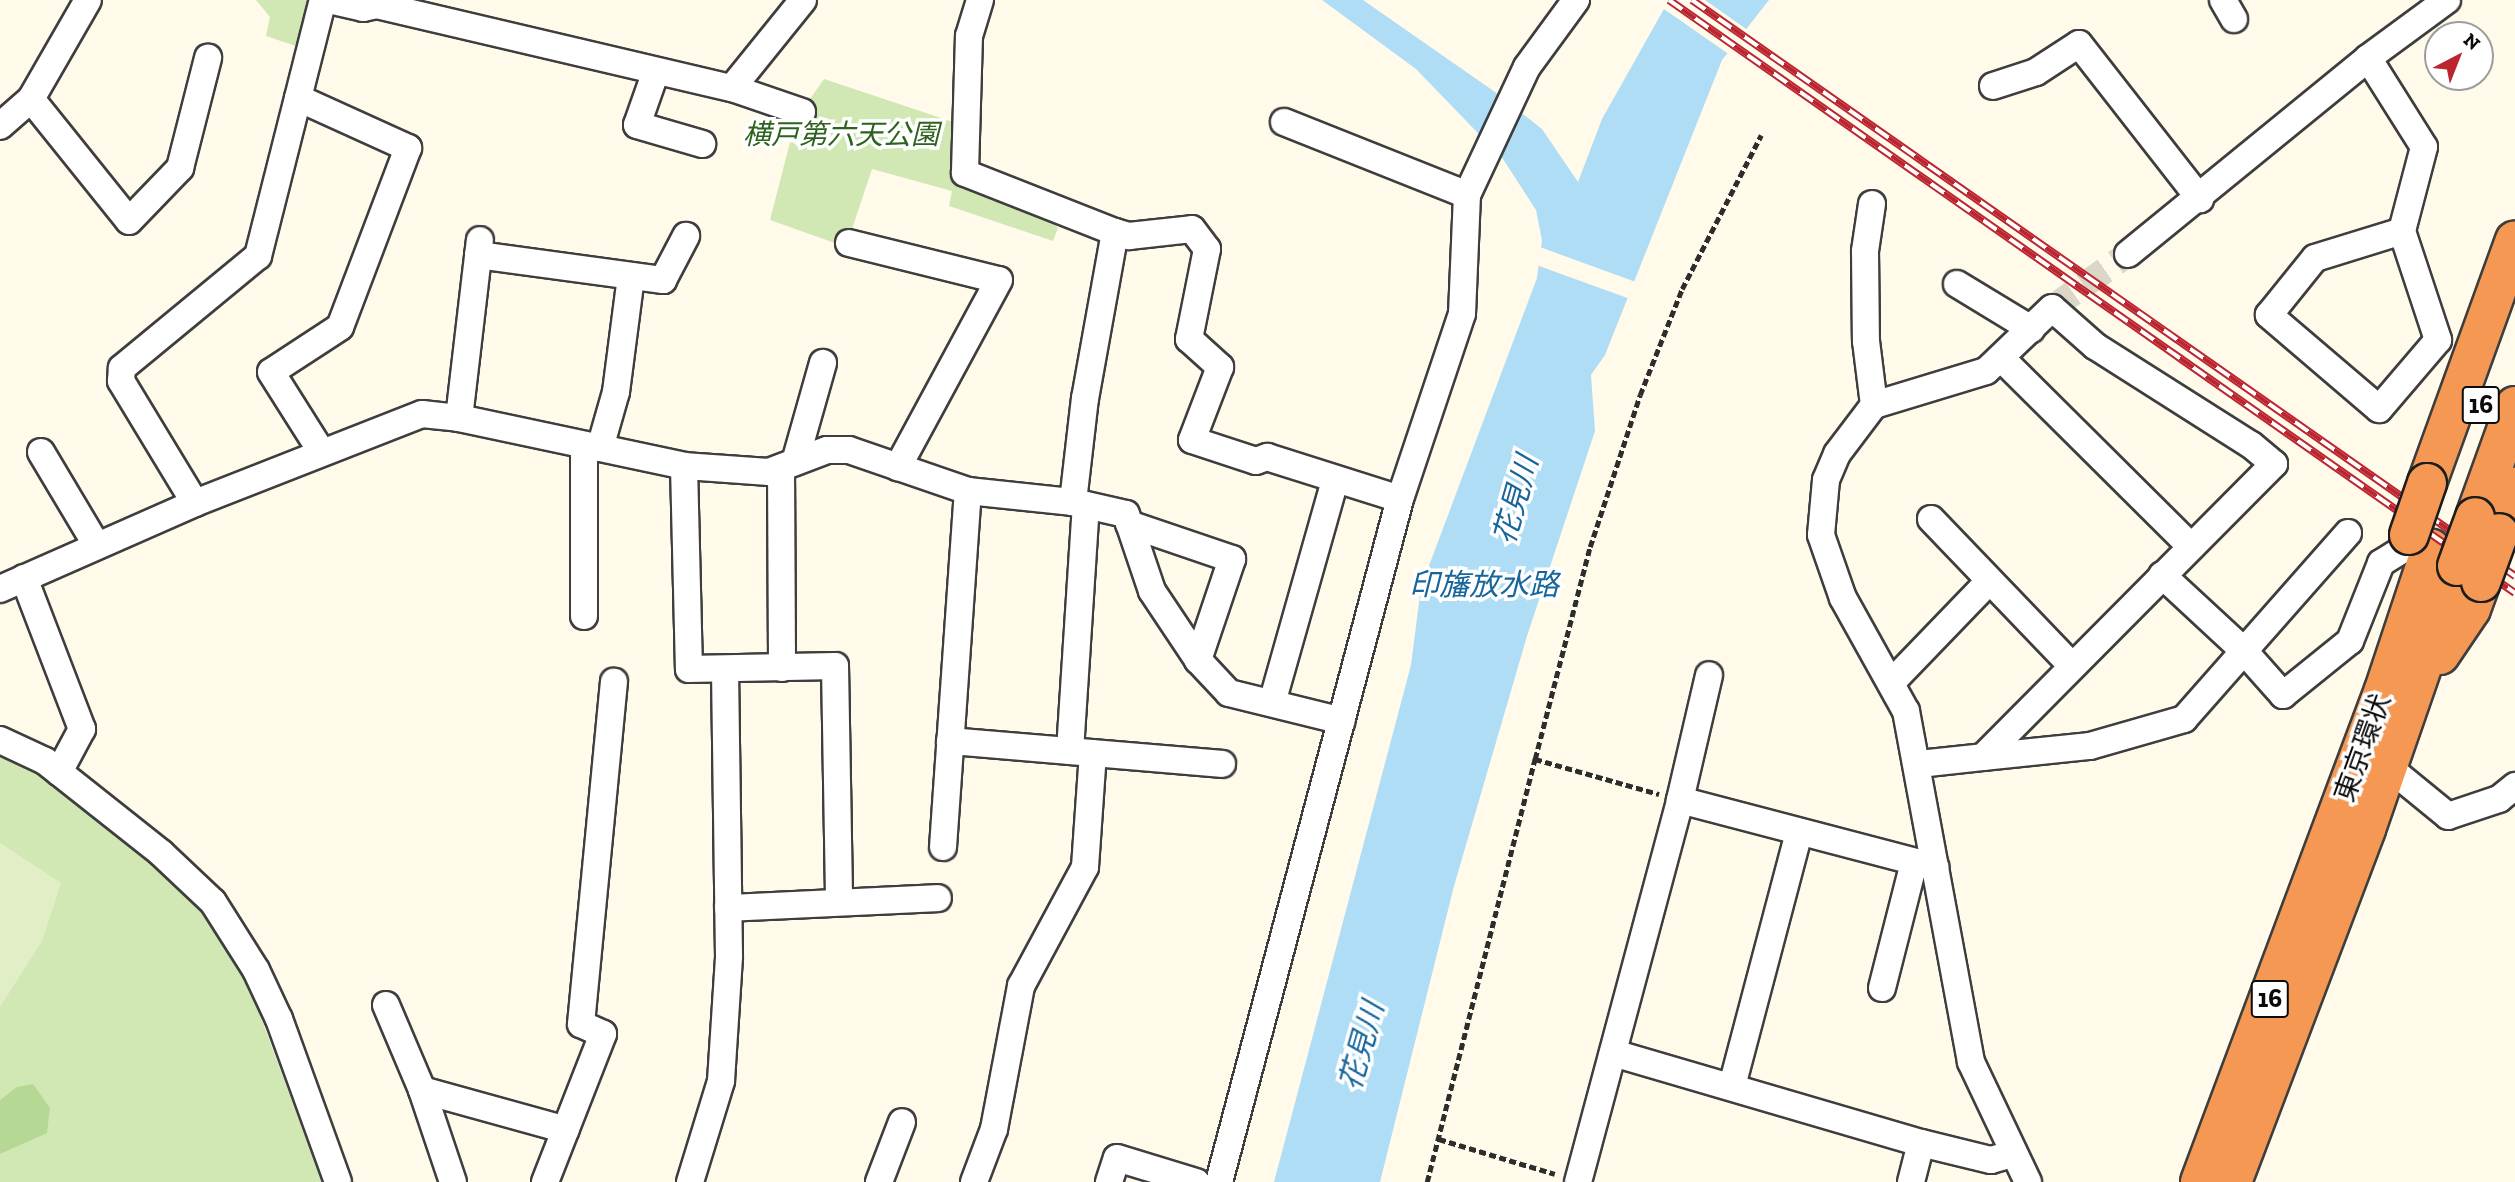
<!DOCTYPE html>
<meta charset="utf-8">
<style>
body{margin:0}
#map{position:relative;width:2515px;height:1182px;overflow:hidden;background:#fffae9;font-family:"Zilla Slab","Noto Sans JP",serif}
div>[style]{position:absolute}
.green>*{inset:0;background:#d1e8b4}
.forest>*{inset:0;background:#b5d994}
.pitch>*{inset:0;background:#e2efc6}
.water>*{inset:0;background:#afddf6}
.pier>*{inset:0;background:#fffae9;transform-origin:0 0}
.minor-tunnel>*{height:26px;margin-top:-13px;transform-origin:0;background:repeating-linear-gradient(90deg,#dad6c8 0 26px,transparent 0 39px)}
.path>*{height:4.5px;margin-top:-2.25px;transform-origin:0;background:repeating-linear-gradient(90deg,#2d2d2d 0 7px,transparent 0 10.5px)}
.roads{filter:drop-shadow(2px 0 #3e3e3e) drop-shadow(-2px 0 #3e3e3e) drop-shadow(0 2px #3e3e3e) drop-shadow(0 -2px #3e3e3e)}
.minor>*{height:26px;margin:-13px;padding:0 13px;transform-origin:13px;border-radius:13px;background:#fff}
.highway>*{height:38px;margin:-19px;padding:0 19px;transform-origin:19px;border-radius:19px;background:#f49853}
.rail>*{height:8px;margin-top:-4px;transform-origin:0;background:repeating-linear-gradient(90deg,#fff 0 16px,#ba2530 0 32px);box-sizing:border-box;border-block:2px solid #ba2530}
.bridges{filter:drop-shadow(2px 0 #1c1c1c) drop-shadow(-2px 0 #1c1c1c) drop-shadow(0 2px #1c1c1c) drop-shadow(0 -2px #1c1c1c)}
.highway-bridge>*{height:38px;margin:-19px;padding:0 19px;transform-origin:19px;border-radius:19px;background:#f49853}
span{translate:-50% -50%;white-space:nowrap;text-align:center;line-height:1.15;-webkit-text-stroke:7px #fff;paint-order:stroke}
.shield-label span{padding:2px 5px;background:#fff;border:2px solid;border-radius:5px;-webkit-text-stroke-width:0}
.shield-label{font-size:26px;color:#0b0b0b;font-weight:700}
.park-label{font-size:28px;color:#2d621d;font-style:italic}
.street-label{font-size:28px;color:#0b0b0b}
.water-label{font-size:30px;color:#16659b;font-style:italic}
.north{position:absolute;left:2424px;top:21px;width:70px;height:70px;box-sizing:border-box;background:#fff;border:2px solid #9d9d9d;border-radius:50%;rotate:42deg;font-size:19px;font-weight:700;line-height:28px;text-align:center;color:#0b0b0b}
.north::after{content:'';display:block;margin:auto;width:24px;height:32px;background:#ba2530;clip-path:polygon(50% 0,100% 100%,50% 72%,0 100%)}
</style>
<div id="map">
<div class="green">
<div style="clip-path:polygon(256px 0,311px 0,296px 46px,266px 36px,270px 17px)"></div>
<div style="clip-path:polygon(824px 79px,956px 123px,956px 182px,1038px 211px,1058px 228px,1053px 241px,949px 206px,952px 191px,872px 169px,846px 247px,770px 220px,796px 119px)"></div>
<div style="clip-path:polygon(0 757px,37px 773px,150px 861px,194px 901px,218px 933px,253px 996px,322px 1182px,0 1182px)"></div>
</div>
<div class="forest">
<div style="clip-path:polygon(33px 1084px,50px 1108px,47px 1133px,0 1154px,0 1100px,17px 1087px)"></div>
</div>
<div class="pitch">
<div style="clip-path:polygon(0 843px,61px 883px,42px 941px,0 1007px)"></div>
</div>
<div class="water">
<div style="clip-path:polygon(1322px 0,1363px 0,1495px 92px,1542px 129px,1578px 182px,1602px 119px,1669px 0,1769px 0,1722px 60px,1605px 355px,1591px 375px,1595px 431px,1527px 636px,1454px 886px,1380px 1182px,1274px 1182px,1411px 665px,1421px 587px,1537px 278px,1542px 240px,1536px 210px,1503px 159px,1416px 69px)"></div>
</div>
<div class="pier">
<div style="clip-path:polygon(1665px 0,1705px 0,1749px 31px,1730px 55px,1661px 7px)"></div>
<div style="left:1537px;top:246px;width:108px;height:18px;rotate:20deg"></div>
</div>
<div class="minor-tunnel">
<div style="left:2052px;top:308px;width:93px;rotate:-35.4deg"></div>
</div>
<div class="path">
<div style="left:1535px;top:759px;width:219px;rotate:-75.5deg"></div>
<div style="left:1590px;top:547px;width:160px;rotate:-71.8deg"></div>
<div style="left:1640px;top:395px;width:114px;rotate:-68.4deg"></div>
<div style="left:1682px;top:289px;width:173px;rotate:-62.8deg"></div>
<div style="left:1439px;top:1139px;width:121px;rotate:16.8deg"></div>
<div style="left:1427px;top:1182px;width:437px;rotate:-75.7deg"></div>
<div style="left:1535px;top:759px;width:129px;rotate:15.8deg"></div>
</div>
<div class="roads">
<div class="minor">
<div style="left:329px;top:0;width:35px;rotate:13deg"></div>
<div style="left:363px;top:8px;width:14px;rotate:-12deg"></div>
<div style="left:377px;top:5px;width:365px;rotate:13.2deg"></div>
<div style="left:732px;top:88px;width:113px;rotate:-51.1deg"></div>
<div style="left:980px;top:0;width:38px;rotate:107deg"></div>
<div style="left:969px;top:36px;width:137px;rotate:91.7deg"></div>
<div style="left:965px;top:173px;width:161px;rotate:21.5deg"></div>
<div style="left:1115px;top:232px;width:169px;rotate:100.2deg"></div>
<div style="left:1085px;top:398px;width:105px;rotate:96.6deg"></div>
<div style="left:1073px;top:502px;width:54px;rotate:12.8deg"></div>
<div style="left:1126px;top:514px;width:81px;rotate:71.3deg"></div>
<div style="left:1152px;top:591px;width:83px;rotate:56.3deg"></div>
<div style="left:1198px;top:660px;width:45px;rotate:46.8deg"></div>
<div style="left:1229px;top:693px;width:116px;rotate:13.9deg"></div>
<div style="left:2223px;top:0;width:22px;rotate:60deg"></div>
<div style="left:2368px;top:58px;width:105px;rotate:57.8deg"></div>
<div style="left:2424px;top:147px;width:87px;rotate:104.7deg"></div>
<div style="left:2402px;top:231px;width:115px;rotate:71.7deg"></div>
<div style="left:2438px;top:340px;width:91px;rotate:130.5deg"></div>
<div style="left:2379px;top:409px;width:145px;rotate:-139.5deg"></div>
<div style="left:2269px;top:315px;width:73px;rotate:-51.1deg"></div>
<div style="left:2315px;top:258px;width:91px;rotate:-17.2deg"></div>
<div style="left:656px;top:71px;width:57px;rotate:109.4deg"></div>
<div style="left:637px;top:125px;width:68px;rotate:16.3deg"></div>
<div style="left:1993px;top:86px;width:45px;rotate:-18deg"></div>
<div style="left:2036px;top:72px;width:51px;rotate:-33.1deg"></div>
<div style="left:2079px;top:44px;width:197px;rotate:52deg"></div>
<div style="left:732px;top:88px;width:74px;rotate:18.9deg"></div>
<div style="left:298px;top:98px;width:121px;rotate:24.4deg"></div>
<div style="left:408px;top:148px;width:191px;rotate:110.8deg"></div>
<div style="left:340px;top:327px;width:82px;rotate:146.9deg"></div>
<div style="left:271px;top:372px;width:93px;rotate:57.7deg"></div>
<div style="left:31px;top:99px;width:156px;rotate:51.2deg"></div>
<div style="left:129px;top:221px;width:74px;rotate:-46.1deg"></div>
<div style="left:180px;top:168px;width:114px;rotate:-75.7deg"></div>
<div style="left:1284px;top:122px;width:197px;rotate:21.7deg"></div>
<div style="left:0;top:126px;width:41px;rotate:-41.1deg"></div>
<div style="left:31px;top:99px;width:114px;rotate:-60.1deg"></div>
<div style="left:1872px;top:204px;width:48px;rotate:98.5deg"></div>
<div style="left:1865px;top:251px;width:90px;rotate:89.4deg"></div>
<div style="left:1866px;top:341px;width:64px;rotate:82.9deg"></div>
<div style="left:1115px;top:232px;width:15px;rotate:16deg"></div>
<div style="left:1129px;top:236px;width:63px;rotate:-6.3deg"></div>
<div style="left:1192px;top:229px;width:25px;rotate:53deg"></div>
<div style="left:1207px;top:249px;width:92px;rotate:101.3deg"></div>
<div style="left:1189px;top:339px;width:42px;rotate:42.1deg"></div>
<div style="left:1220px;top:367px;width:78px;rotate:111deg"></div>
<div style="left:1192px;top:440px;width:67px;rotate:18.2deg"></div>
<div style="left:1256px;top:461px;width:12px;rotate:-20deg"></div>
<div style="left:1267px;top:457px;width:139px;rotate:17.5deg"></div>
<div style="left:849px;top:243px;width:154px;rotate:13.9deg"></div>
<div style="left:999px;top:280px;width:213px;rotate:118.4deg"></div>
<div style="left:2128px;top:254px;width:310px;rotate:-39.2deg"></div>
<div style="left:2368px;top:58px;width:98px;rotate:-36.3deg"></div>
<div style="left:478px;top:255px;width:187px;rotate:7.7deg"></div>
<div style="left:663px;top:280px;width:50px;rotate:-62.4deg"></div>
<div style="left:1957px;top:284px;width:87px;rotate:31.3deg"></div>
<div style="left:2001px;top:358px;width:268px;rotate:44.8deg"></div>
<div style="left:459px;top:418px;width:179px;rotate:-83.3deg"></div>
<div style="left:584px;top:445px;width:171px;rotate:90deg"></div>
<div style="left:600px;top:448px;width:58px;rotate:-74.1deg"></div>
<div style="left:616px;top:392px;width:117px;rotate:-82.6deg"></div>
<div style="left:41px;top:452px;width:109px;rotate:59.2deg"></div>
<div style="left:795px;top:462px;width:103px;rotate:-74.2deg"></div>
<div style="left:684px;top:466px;width:203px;rotate:88.6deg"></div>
<div style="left:689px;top:669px;width:146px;rotate:-1.2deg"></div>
<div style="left:835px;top:666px;width:235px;rotate:89deg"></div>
<div style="left:781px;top:468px;width:200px;rotate:89.7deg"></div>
<div style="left:195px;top:503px;width:143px;rotate:-121.2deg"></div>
<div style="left:121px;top:381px;width:13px;rotate:-86deg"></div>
<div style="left:122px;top:368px;width:176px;rotate:-39.5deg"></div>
<div style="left:258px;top:256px;width:264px;rotate:-75.8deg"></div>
<div style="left:1931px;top:519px;width:202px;rotate:46.2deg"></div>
<div style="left:1129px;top:524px;width:109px;rotate:18.8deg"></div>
<div style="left:1232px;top:559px;width:107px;rotate:108.6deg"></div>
<div style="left:2162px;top:575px;width:112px;rotate:42.8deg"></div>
<div style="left:2244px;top:651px;width:59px;rotate:48.4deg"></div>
<div style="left:2283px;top:695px;width:86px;rotate:-38.9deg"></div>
<div style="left:2350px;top:641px;width:84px;rotate:-68.3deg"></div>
<div style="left:2381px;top:563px;width:26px;rotate:-32deg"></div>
<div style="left:24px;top:578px;width:162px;rotate:69deg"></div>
<div style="left:82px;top:729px;width:49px;rotate:118.1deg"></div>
<div style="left:0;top:589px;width:213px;rotate:-23.8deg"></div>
<div style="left:195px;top:503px;width:244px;rotate:-21.4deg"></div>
<div style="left:422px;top:414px;width:37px;rotate:6deg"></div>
<div style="left:459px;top:418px;width:230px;rotate:12deg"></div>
<div style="left:684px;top:466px;width:85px;rotate:4deg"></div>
<div style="left:769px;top:472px;width:62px;rotate:-20.8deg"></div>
<div style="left:827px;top:450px;width:22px"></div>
<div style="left:849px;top:450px;width:126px;rotate:19deg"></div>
<div style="left:968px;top:491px;width:106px;rotate:6deg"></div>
<div style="left:1891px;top:683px;width:141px;rotate:-46.1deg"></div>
<div style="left:1272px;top:703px;width:232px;rotate:-74.2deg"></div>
<div style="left:0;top:740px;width:50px;rotate:25deg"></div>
<div style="left:45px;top:761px;width:148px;rotate:38.4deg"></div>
<div style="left:161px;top:853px;width:71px;rotate:43.3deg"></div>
<div style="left:213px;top:902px;width:80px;rotate:57.7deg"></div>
<div style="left:256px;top:970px;width:54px;rotate:64.9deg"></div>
<div style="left:279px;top:1019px;width:173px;rotate:70.1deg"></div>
<div style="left:950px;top:741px;width:273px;rotate:4.8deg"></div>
<div style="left:1070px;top:751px;width:246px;rotate:-86.3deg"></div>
<div style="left:1983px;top:757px;width:108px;rotate:-5.9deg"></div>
<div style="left:2090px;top:746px;width:98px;rotate:-16deg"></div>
<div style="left:2184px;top:719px;width:248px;rotate:-48.6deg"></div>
<div style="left:1919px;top:764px;width:64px;rotate:-6.2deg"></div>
<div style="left:1983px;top:757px;width:413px;rotate:-45.2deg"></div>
<div style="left:2274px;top:464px;width:30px;rotate:-140deg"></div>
<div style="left:2251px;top:445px;width:185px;rotate:-147.6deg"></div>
<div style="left:2095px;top:346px;width:57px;rotate:-138.5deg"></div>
<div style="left:2052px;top:308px;width:91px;rotate:136.3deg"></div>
<div style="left:1986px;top:371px;width:117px;rotate:163.1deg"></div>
<div style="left:1874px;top:405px;width:61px;rotate:127.1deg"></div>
<div style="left:1837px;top:454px;width:28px;rotate:113deg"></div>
<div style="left:1826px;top:480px;width:55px;rotate:95.2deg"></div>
<div style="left:1821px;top:535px;width:67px;rotate:70.8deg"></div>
<div style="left:1843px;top:598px;width:129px;rotate:60.9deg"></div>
<div style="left:1906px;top:711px;width:357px;rotate:79.5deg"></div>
<div style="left:1971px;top:1062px;width:133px;rotate:64.6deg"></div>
<div style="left:2387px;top:766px;width:79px;rotate:39.3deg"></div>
<div style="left:2448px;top:816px;width:54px;rotate:-18.4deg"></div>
<div style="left:2499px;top:799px;width:21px;rotate:-39deg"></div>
<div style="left:1680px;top:800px;width:128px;rotate:-76.9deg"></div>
<div style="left:943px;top:847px;width:357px;rotate:-86deg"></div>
<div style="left:728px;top:908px;width:210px;rotate:-2.7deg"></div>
<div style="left:1882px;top:988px;width:130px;rotate:-75.7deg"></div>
<div style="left:386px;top:1005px;width:92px;rotate:67deg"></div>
<div style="left:422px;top:1090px;width:97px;rotate:71.4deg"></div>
<div style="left:1613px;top:1053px;width:321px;rotate:16.3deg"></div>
<div style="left:1921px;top:1143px;width:72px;rotate:13.7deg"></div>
<div style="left:1991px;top:1160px;width:22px;rotate:-16deg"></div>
<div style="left:1732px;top:1086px;width:262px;rotate:-75.2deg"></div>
<div style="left:422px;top:1090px;width:149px;rotate:15.5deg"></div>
<div style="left:545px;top:1182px;width:159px;rotate:-68.6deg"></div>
<div style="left:603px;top:1034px;width:24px;rotate:-156deg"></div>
<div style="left:581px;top:1024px;width:344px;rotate:-84.5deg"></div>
<div style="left:690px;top:1182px;width:106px;rotate:-72.9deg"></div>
<div style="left:721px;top:1081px;width:125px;rotate:-86.3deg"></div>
<div style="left:729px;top:956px;width:286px;rotate:-90.8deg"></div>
<div style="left:879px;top:1182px;width:64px;rotate:-69deg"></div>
<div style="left:974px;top:1182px;width:57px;rotate:-69.3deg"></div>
<div style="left:994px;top:1129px;width:146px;rotate:-79.3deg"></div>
<div style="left:1021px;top:986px;width:135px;rotate:-61.7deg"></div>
<div style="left:1085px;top:867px;width:114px;rotate:-86deg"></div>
<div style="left:1109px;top:1182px;width:25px;rotate:-72deg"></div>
<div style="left:1117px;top:1158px;width:83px;rotate:16.9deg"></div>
<div style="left:1219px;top:1182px;width:707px;rotate:-75.16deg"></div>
<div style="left:1400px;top:499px;width:195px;rotate:-71.5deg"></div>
<div style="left:1462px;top:314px;width:119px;rotate:-87.6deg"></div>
<div style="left:1467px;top:195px;width:141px;rotate:-64.9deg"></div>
<div style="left:1527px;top:67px;width:83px;rotate:-53.8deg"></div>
<div style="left:1578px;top:1182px;width:395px;rotate:-75deg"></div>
<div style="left:1680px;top:800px;width:264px;rotate:14.7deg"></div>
<div style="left:1911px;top:1182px;width:40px;rotate:-75.6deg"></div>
</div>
<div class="highway">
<div style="left:2427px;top:483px;width:258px;rotate:-70.1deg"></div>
<div style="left:2475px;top:517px;width:118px;rotate:-70.2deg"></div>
<div style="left:2499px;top:533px;width:49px;rotate:-70.8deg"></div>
<div style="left:2440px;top:655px;width:55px;rotate:-56deg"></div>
<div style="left:2471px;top:609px;width:29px;rotate:-70deg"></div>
<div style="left:2200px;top:1182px;width:525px;rotate:-69.5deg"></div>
<div style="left:2384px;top:690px;width:149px;rotate:-71.6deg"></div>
<div style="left:2232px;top:1182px;width:378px;rotate:-69.2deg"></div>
<div style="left:2366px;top:829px;width:278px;rotate:-70.9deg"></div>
</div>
</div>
<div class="rail">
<div style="left:1669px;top:0;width:1033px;rotate:35.03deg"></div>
<div style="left:1692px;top:0;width:1005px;rotate:34.99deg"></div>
</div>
<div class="bridges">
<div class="highway-bridge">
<div style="left:2409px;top:535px;width:55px;rotate:-70.9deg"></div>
<div style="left:2457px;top:566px;width:52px;rotate:-69.8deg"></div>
<div style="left:2481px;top:582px;width:52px;rotate:-69.8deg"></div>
</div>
</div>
<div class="shield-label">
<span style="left:2481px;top:405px">16</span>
<span style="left:2270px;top:999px">16</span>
</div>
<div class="park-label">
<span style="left:841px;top:135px">横戸第六天公園</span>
</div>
<div class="street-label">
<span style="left:2363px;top:748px;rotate:-70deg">東京環状</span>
</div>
<div class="water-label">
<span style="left:1516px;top:500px;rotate:-74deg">花見川</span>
<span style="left:1484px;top:585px">印旛放水路</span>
<span style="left:1362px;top:1046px;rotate:-74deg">花見川</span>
</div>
<div class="north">N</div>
</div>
